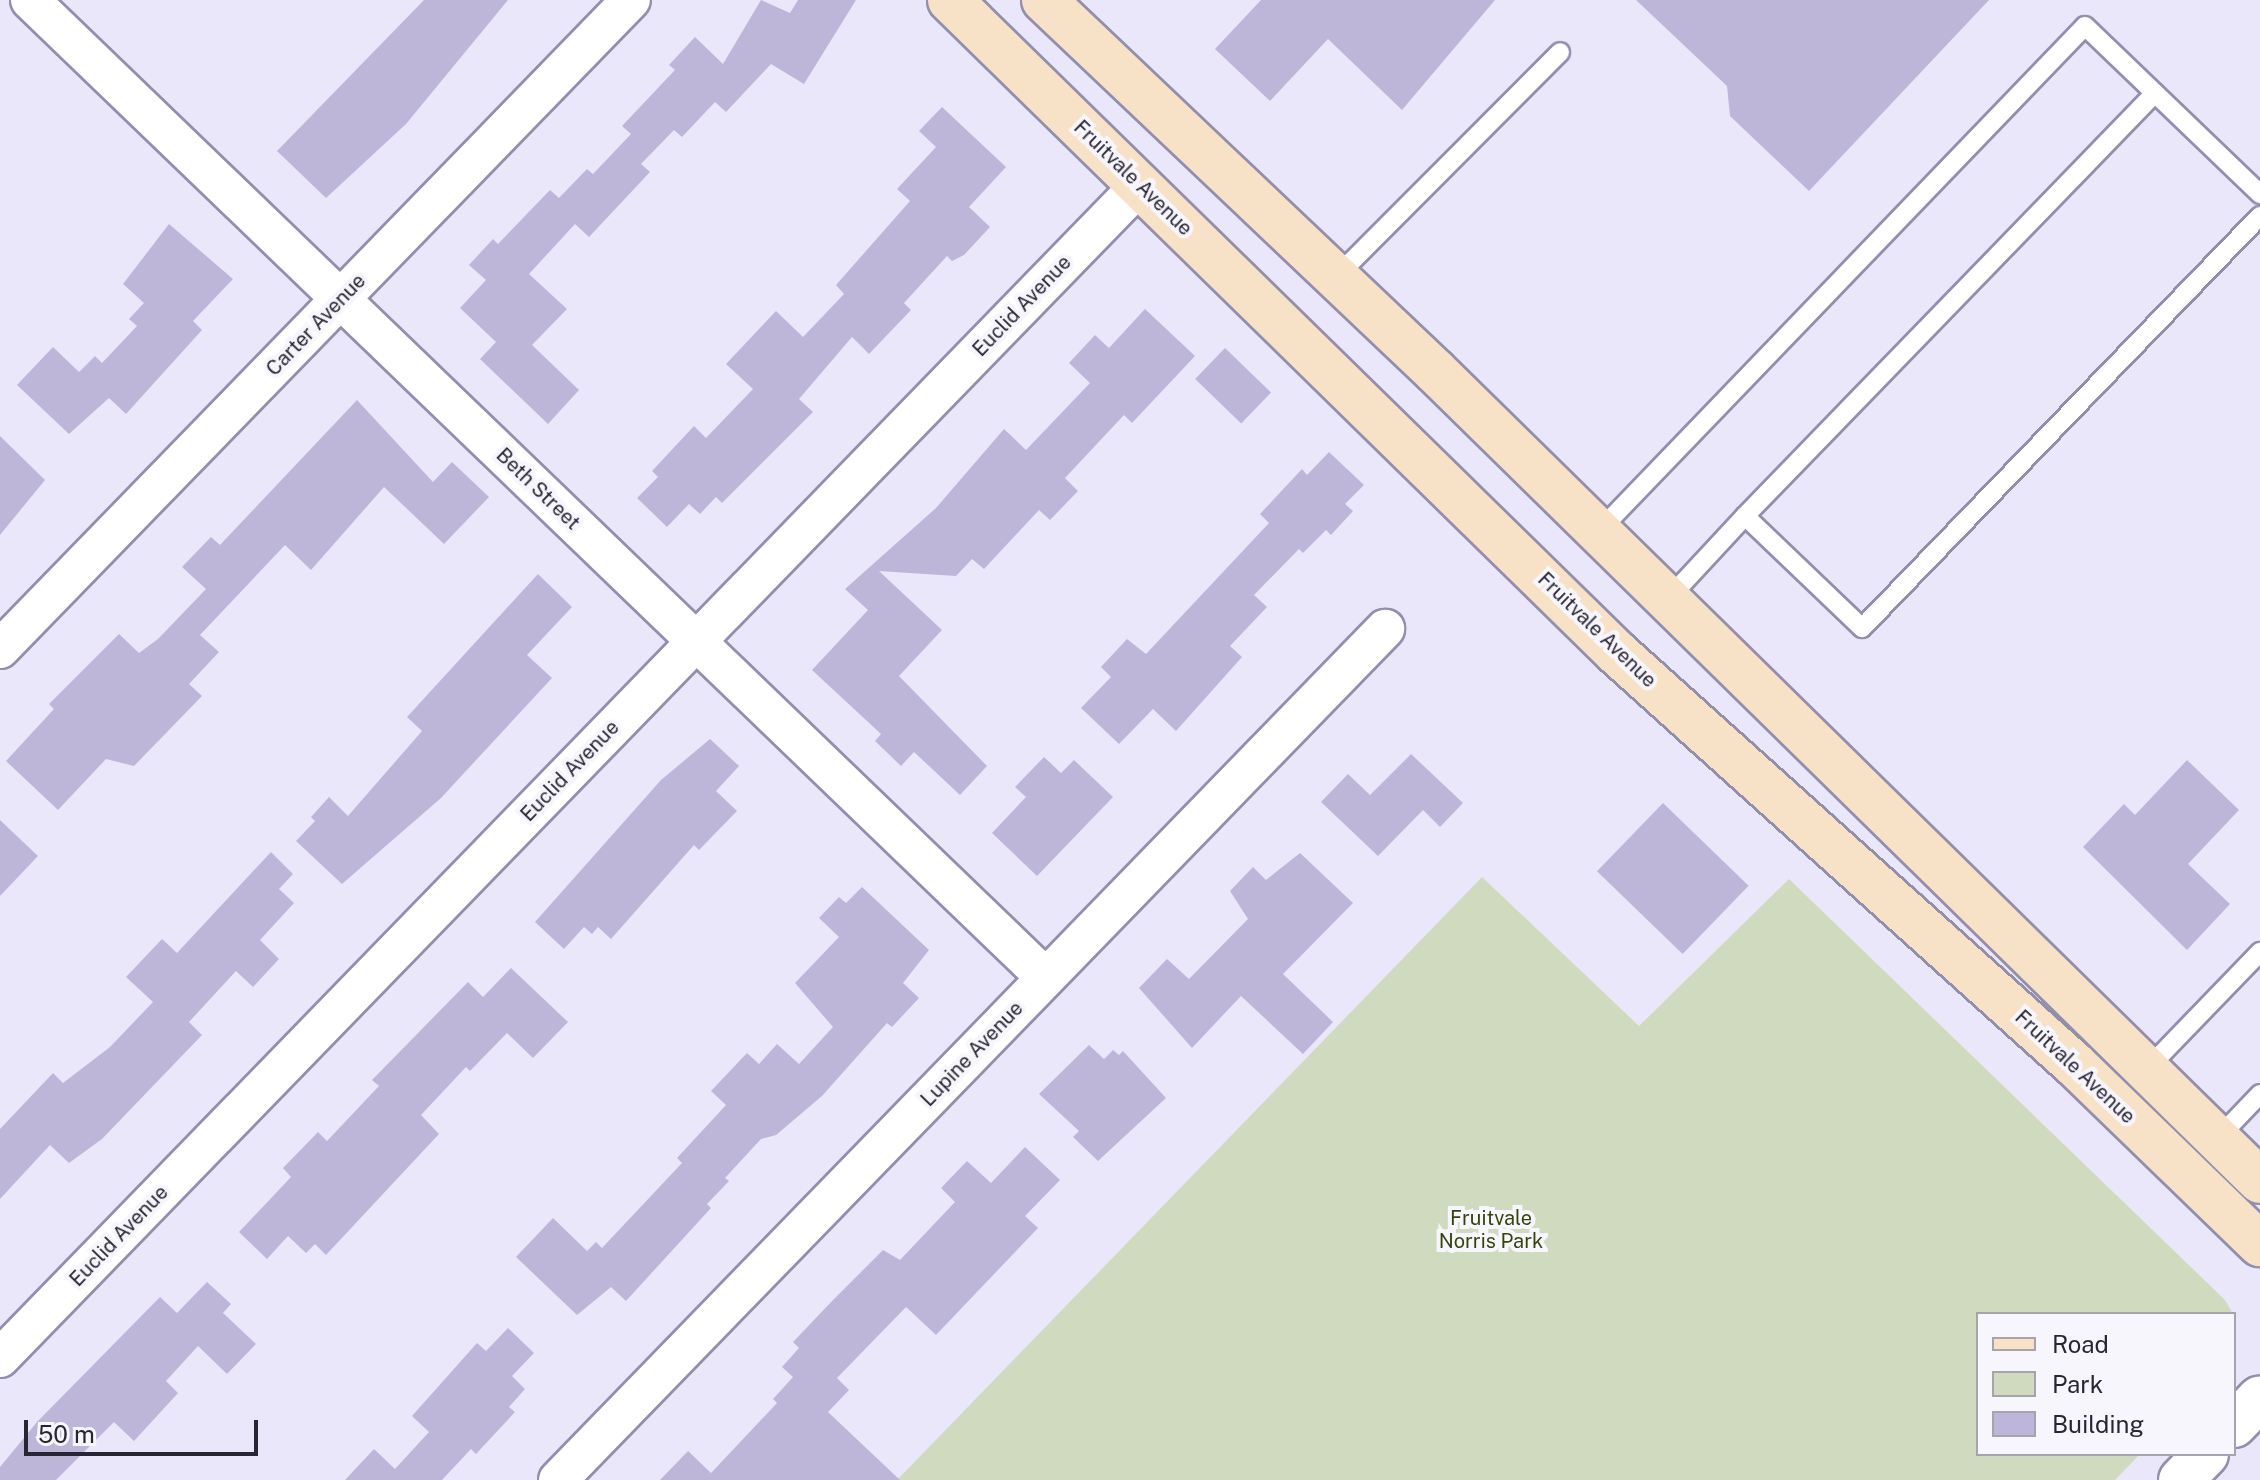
<!DOCTYPE html>
<style>
body{margin:0}
#map{position:relative;width:2260px;height:1480px;overflow:hidden;background:#ebe7fb;font-family:"Public Sans",sans-serif}
div>[style]{position:absolute}
.green>*{inset:0;background:#d0dabe}
.building>*{inset:0;background:#bdb6d9;transform-origin:0 0}
.roads{filter:drop-shadow(2px 0 #948ead) drop-shadow(-2px 0 #948ead) drop-shadow(0 2px #948ead) drop-shadow(0 -2px #948ead)}
.service>*{height:18px;margin:-9px;padding:0 9px;transform-origin:9px;border-radius:9px;background:#fff}
.minor>*{height:38px;margin:-19px;padding:0 19px;transform-origin:19px;border-radius:19px;background:#fff}
.tertiary>*{height:44px;margin:-22px;padding:0 22px;transform-origin:22px;border-radius:22px;background:#fff}
.secondary>*{height:44px;margin:-22px;padding:0 22px;transform-origin:22px;border-radius:22px;background:#f8e2c7}
span{translate:-50% -50%;white-space:nowrap;text-align:center;line-height:1.15;-webkit-text-stroke:8px #f8f6fd;paint-order:stroke}
.street-label{font-size:20px;color:#292633}
.park-label{font-size:20px;color:#36440c}
.legend{position:absolute;left:1976px;top:1312px;width:260px;height:144px;box-sizing:border-box;background:#f8f6fd;border:2px solid #a5a3ac;margin:0;padding:10px 14px;list-style:none;font-size:24px;color:#292633}
.legend li{display:flex;align-items:center;gap:16px;height:40px}
.legend b{width:40px;border:2px solid #a5a3ac}
.scale{position:absolute;left:24px;top:1420px;width:234px;height:36px;box-sizing:border-box;border:4px solid #292633;border-top:0;padding-left:10px;font-size:24px;line-height:28px;white-space:nowrap;color:#292633;-webkit-text-stroke:6px #f8f6fd;paint-order:stroke}
</style>
<div id="map">
<div class="green">
<div style="clip-path:polygon(1482px 877px,1639px 1026px,1789px 879px,2225px 1300px,2233px 1314px,1978px 1314px,1978px 1454px,2140px 1454px,2115px 1480px,897px 1480px)"></div>
</div>
<div class="building">
<div style="clip-path:polygon(424px 0,508px 0,406px 124px,326px 198px,277px 151px)"></div>
<div style="clip-path:polygon(761px 0,790px 13px,798px 0,856px 0,804px 84px,771px 64px,726px 112px,715px 102px,682px 137px,674px 130px,641px 164px,650px 172px,589px 237px,575px 224px,529px 274px,567px 309px,532px 345px,579px 390px,548px 424px,480px 359px,496px 342px,460px 308px,486px 280px,469px 265px,493px 239px,498px 244px,550px 190px,559px 198px,587px 169px,593px 174px,631px 134px,622px 126px,675px 70px,669px 65px,695px 37px,723px 64px)"></div>
<div style="clip-path:polygon(1261px 0,1495px 0,1402px 110px,1328px 39px,1270px 101px,1215px 49px)"></div>
<div style="clip-path:polygon(1636px 0,1989px 0,1809px 191px,1730px 116px,1727px 86px)"></div>
<div style="clip-path:polygon(942px 107px,1006px 167px,969px 207px,990px 227px,964px 255px,952px 261px,947px 256px,904px 303px,911px 310px,869px 354px,852px 337px,799px 399px,813px 412px,722px 503px,716px 497px,700px 514px,689px 504px,667px 527px,637px 498px,658px 477px,652px 471px,694px 426px,706px 438px,753px 389px,726px 364px,776px 311px,803px 337px,844px 294px,836px 285px,910px 201px,897px 189px,936px 147px,919px 131px)"></div>
<div style="clip-path:polygon(169px 224px,233px 279px,193px 321px,202px 330px,126px 414px,109px 398px,69px 434px,17px 385px,53px 347px,79px 372px,95px 356px,102px 363px,137px 326px,129px 319px,144px 303px,123px 284px)"></div>
<div style="clip-path:polygon(1145px 309px,1195px 356px,1132px 423px,1124px 415px,1065px 478px,1078px 491px,1050px 520px,1039px 510px,984px 569px,972px 559px,956px 576px,879px 571px,942px 630px,899px 676px,987px 766px,960px 795px,914px 752px,901px 766px,875px 741px,881px 734px,812px 670px,868px 610px,845px 589px,936px 508px,1004px 429px,1026px 450px,1090px 383px,1069px 363px,1095px 335px,1109px 348px)"></div>
<div style="left:1225px;top:348px;width:64px;height:43px;rotate:44deg"></div>
<div style="clip-path:polygon(357px 400px,433px 482px,452px 462px,489px 497px,444px 544px,384px 487px,311px 570px,285px 545px,200px 635px,219px 652px,189px 684px,202px 696px,134px 766px,106px 759px,58px 810px,6px 761px,54px 709px,49px 704px,119px 634px,139px 653px,158px 639px,206px 589px,182px 567px,211px 537px,220px 545px)"></div>
<div style="clip-path:polygon(0 436px,45px 480px,0 535px)"></div>
<div style="clip-path:polygon(1329px 452px,1364px 485px,1345px 504px,1353px 511px,1331px 535px,1326px 530px,1303px 553px,1299px 549px,1254px 595px,1267px 607px,1230px 646px,1242px 657px,1176px 731px,1153px 709px,1119px 744px,1081px 708px,1111px 677px,1101px 667px,1127px 639px,1146px 654px,1269px 523px,1260px 514px,1302px 469px,1307px 475px)"></div>
<div style="clip-path:polygon(538px 574px,572px 607px,527px 655px,552px 678px,441px 798px,342px 884px,296px 841px,315px 821px,311px 817px,329px 797px,348px 816px,422px 731px,407px 717px)"></div>
<div style="clip-path:polygon(710px 739px,739px 766px,716px 791px,737px 811px,699px 850px,694px 845px,611px 939px,598px 927px,592px 934px,584px 927px,564px 949px,535px 922px,661px 780px)"></div>
<div style="clip-path:polygon(1411px 754px,1463px 803px,1440px 827px,1423px 810px,1378px 856px,1321px 802px,1348px 774px,1370px 795px)"></div>
<div style="clip-path:polygon(1044px 757px,1061px 773px,1074px 760px,1113px 797px,1037px 876px,992px 833px,1026px 797px,1015px 787px)"></div>
<div style="clip-path:polygon(2187px 760px,2239px 810px,2188px 864px,2230px 904px,2187px 950px,2083px 847px,2124px 804px,2135px 815px)"></div>
<div style="left:1663px;top:803px;width:119px;height:95px;rotate:44deg"></div>
<div style="clip-path:polygon(0 820px,38px 856px,0 896px)"></div>
<div style="clip-path:polygon(271px 852px,293px 874px,279px 889px,294px 903px,260px 940px,279px 959px,253px 987px,236px 971px,189px 1022px,202px 1035px,102px 1139px,69px 1163px,50px 1145px,0 1199px,0 1129px,53px 1073px,63px 1083px,110px 1047px,153px 1002px,126px 977px,162px 939px,177px 953px)"></div>
<div style="clip-path:polygon(1300px 853px,1353px 903px,1283px 974px,1333px 1022px,1303px 1054px,1241px 996px,1192px 1048px,1139px 988px,1167px 959px,1189px 979px,1248px 919px,1230px 891px,1253px 867px,1266px 880px)"></div>
<div style="clip-path:polygon(862px 887px,929px 950px,903px 983px,919px 998px,892px 1027px,887px 1023px,822px 1096px,776px 1135px,761px 1139px,725px 1178px,729px 1181px,707px 1204px,711px 1208px,626px 1301px,611px 1287px,577px 1315px,516px 1257px,553px 1218px,587px 1251px,596px 1242px,602px 1248px,682px 1163px,677px 1158px,726px 1105px,711px 1091px,747px 1053px,759px 1064px,777px 1044px,799px 1064px,833px 1027px,795px 983px,839px 937px,819px 918px,839px 897px,846px 903px)"></div>
<div style="clip-path:polygon(511px 968px,568px 1022px,533px 1058px,507px 1033px,470px 1071px,466px 1067px,421px 1115px,439px 1134px,326px 1255px,315px 1244px,306px 1253px,288px 1236px,267px 1259px,239px 1232px,291px 1177px,283px 1168px,318px 1132px,327px 1141px,379px 1086px,372px 1080px,468px 982px,483px 997px)"></div>
<div style="clip-path:polygon(1089px 1045px,1104px 1059px,1113px 1050px,1119px 1055px,1123px 1051px,1166px 1098px,1098px 1161px,1073px 1137px,1079px 1131px,1039px 1094px)"></div>
<div style="clip-path:polygon(1025px 1147px,1060px 1180px,1025px 1216px,1038px 1228px,936px 1335px,906px 1307px,837px 1378px,849px 1390px,828px 1412px,900px 1480px,660px 1480px,688px 1451px,711px 1473px,777px 1403px,773px 1399px,793px 1377px,782px 1367px,799px 1348px,793px 1342px,833px 1300px,883px 1250px,900px 1260px,955px 1202px,941px 1188px,967px 1161px,991px 1183px)"></div>
<div style="clip-path:polygon(207px 1282px,231px 1304px,223px 1313px,256px 1344px,227px 1374px,198px 1346px,166px 1381px,178px 1393px,134px 1441px,114px 1422px,56px 1480px,0 1480px,0 1467px,37px 1422px,160px 1297px,177px 1313px)"></div>
<div style="clip-path:polygon(508px 1328px,534px 1353px,512px 1376px,525px 1389px,509px 1407px,515px 1412px,476px 1454px,471px 1449px,442px 1480px,345px 1480px,374px 1449px,395px 1469px,429px 1432px,412px 1416px,477px 1343px,486px 1351px)"></div>
</div>
<div class="roads">
<div class="service">
<div style="left:1337px;top:276px;width:316px;rotate:-45.1deg"></div>
<div style="left:1745px;top:516px;width:589px;rotate:-45.89deg"></div>
<div style="left:1598px;top:532px;width:702px;rotate:-46.1deg"></div>
<div style="left:2085px;top:26px;width:243px;rotate:43.8deg"></div>
<div style="left:1668px;top:599px;width:113px;rotate:-47.1deg"></div>
<div style="left:1745px;top:516px;width:162px;rotate:43.7deg"></div>
<div style="left:1862px;top:628px;width:573px;rotate:-45.99deg"></div>
<div style="left:2147px;top:1069px;width:163px;rotate:-46deg"></div>
<div style="left:2218px;top:1138px;width:61px;rotate:-46.3deg"></div>
</div>
<div class="minor">
<div style="left:30px;top:0;width:1410px;rotate:43.91deg"></div>
<div style="left:0;top:649px;width:905px;rotate:-45.81deg"></div>
<div style="left:0;top:1358px;width:1636px;rotate:-45.82deg"></div>
<div style="left:558px;top:1480px;width:1187px;rotate:-45.82deg"></div>
</div>
<div class="tertiary">
<div style="left:2234px;top:1425px;width:37px;rotate:-46deg"></div>
<div style="left:2181px;top:1480px;width:36px;rotate:-46deg"></div>
</div>
<div class="secondary">
<div style="left:950px;top:0;width:933px;rotate:44.39deg"></div>
<div style="left:1617px;top:653px;width:615px;rotate:41.97deg"></div>
<div style="left:2074px;top:1064px;width:259px;rotate:44.1deg"></div>
<div style="left:1044px;top:0;width:539px;rotate:43.5deg"></div>
<div style="left:1435px;top:371px;width:1156px;rotate:44.47deg"></div>
</div>
</div>
<div class="street-label">
<span style="left:1133px;top:178px;rotate:44deg">Fruitvale Avenue</span>
<span style="left:1022px;top:306px;rotate:-46deg">Euclid Avenue</span>
<span style="left:316px;top:325px;rotate:-46deg">Carter Avenue</span>
<span style="left:538px;top:489px;rotate:44deg">Beth Street</span>
<span style="left:1597px;top:630px;rotate:44deg">Fruitvale Avenue</span>
<span style="left:570px;top:771px;rotate:-46deg">Euclid Avenue</span>
<span style="left:972px;top:1054px;rotate:-46deg">Lupine Avenue</span>
<span style="left:2075px;top:1067px;rotate:43deg">Fruitvale Avenue</span>
<span style="left:119px;top:1236px;rotate:-46deg">Euclid Avenue</span>
</div>
<div class="park-label">
<span style="left:1491px;top:1230px">Fruitvale<br>Norris Park</span>
</div>
<ul class="legend">
<li><b style="height:10px;background:#f8e2c7"></b>Road</li>
<li><b style="height:22px;background:#d0dabe"></b>Park</li>
<li><b style="height:22px;background:#bdb6d9"></b>Building</li>
</ul>
<div class="scale">50 m</div>
</div>
